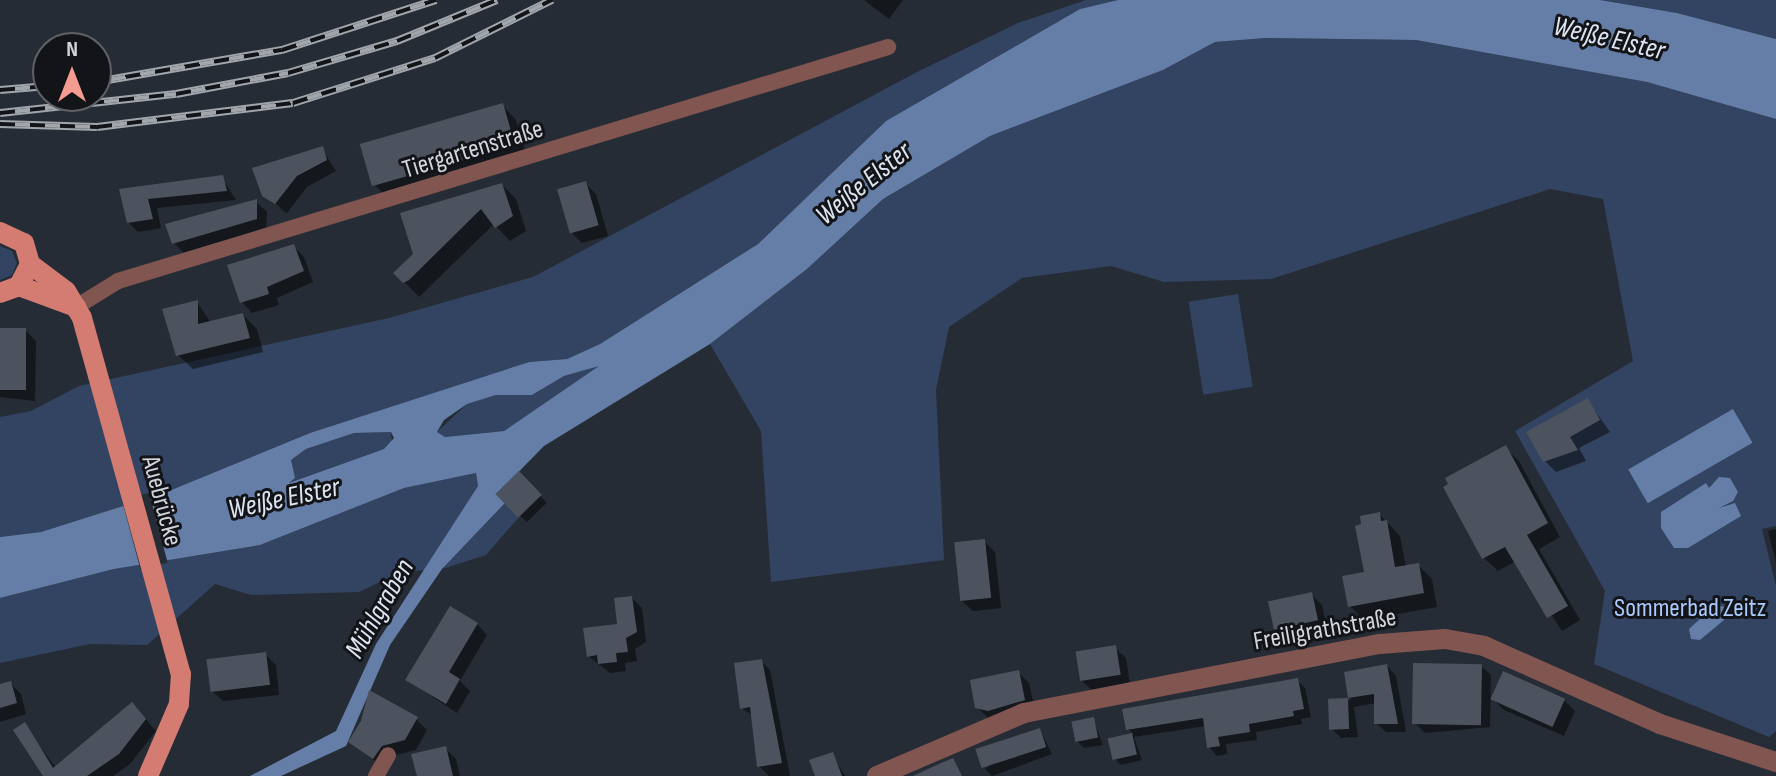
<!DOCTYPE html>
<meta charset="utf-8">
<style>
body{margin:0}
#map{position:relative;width:1776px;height:776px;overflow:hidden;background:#262c35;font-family:"Sofia Sans Condensed",sans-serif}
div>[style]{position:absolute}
.green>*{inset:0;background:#324461;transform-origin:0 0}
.water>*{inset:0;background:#657ea8;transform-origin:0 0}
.pier>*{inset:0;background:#262c35;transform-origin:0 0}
.shadow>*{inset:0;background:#0007;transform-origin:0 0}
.building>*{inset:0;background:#4d535e;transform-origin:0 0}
.minor>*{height:16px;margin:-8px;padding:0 8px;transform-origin:8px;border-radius:8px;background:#815550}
.tertiary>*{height:20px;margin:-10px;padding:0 10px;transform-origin:10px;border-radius:10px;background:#815550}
.primary>*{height:20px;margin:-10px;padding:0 10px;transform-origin:10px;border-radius:10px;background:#d47c72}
.rail>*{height:8px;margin-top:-4px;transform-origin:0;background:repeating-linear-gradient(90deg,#121418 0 15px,#a1a6ac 0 30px);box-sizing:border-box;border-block:2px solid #a1a6ac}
span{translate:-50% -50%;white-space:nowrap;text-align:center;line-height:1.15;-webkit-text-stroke:6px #121418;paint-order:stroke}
.street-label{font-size:26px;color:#d2d6dc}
.park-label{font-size:26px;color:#aac9fd}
.water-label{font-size:28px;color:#dde5f2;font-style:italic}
.north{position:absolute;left:32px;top:32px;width:80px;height:80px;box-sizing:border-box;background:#121418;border:2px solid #5f6266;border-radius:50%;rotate:0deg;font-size:22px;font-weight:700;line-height:32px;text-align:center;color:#d2d6dc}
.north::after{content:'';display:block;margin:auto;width:28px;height:36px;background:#f59c92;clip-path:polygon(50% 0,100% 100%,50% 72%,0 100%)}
</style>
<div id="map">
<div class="green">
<div style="clip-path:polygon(1086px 0,1118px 0,1080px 9px,886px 121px,758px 244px,600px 344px,567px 359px,529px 362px,310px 433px,164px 493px,41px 532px,0 537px,0 417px,31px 411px,79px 386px,389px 318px,533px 277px,917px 72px,1018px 23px)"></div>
<div style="clip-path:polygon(1600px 0,1776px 0,1776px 39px,1677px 13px)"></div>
<div style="clip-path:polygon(1265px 38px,1416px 40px,1647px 82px,1776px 119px,1776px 526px,1762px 529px,1776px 586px,1776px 731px,1769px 737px,1594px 664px,1605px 591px,1515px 431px,1633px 361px,1603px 199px,1550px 189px,1271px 279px,1164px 282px,1111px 266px,1022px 278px,949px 327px,936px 390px,944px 560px,771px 582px,761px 431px,710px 344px,807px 269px,883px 199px,990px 136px,1163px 70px,1215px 42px)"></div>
<div style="clip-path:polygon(0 246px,12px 251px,17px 263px,12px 275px,0 280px)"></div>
<div style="left:1238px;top:294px;width:94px;height:50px;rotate:81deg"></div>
<div style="clip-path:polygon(601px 365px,504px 431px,444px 437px,437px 432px,467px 404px,496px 395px,532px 395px,564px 376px)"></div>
<div style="clip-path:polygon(391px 432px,392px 443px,384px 449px,289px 483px,291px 460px,306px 449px,354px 433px)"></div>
<div style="clip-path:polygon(476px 473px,478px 486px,425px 570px,399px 573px,359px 592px,251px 595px,215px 584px,147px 645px,90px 644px,0 663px,0 598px,114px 569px,260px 545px,404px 488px)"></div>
<div style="clip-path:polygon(505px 503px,519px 517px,486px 555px,442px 569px)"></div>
</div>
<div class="water">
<div style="clip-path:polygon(evenodd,1118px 0,1600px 0,1677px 13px,1776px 39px,1776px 119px,1647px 82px,1416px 40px,1265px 38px,1215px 42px,1163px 70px,990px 136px,883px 199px,807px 269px,710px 344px,544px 446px,497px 494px,505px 503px,442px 569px,390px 645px,346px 746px,281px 776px,250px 776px,336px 731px,376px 644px,478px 486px,476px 473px,404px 488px,260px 545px,114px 569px,0 598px,0 537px,41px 532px,164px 493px,310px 433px,529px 362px,567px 359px,600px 344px,758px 244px,886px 121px,1080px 9px,1118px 0,599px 366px,504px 431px,445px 437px,437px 432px,444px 420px,467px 404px,496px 395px,532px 395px,564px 376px,599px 366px,1118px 0,391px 432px,394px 438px,384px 449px,289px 483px,295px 478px,291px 460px,306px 449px,354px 433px,391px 432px)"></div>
<div style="left:1733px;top:409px;width:39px;height:121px;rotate:60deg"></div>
<div style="clip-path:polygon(1719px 477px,1730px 478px,1738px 492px,1733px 501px,1719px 508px,1735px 503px,1741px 516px,1688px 548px,1674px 548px,1661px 528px,1661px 512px,1706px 483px,1709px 488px)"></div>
<div style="clip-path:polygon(1715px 605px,1725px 607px,1724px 620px,1700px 640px,1691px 639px,1689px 629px)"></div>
</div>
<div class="pier">
<div style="left:149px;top:493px;width:72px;height:28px;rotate:75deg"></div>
</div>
<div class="shadow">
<div style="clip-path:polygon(864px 0,903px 0,889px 19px)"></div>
<div style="clip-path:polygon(502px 105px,516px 120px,528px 160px,387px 198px,373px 183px)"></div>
<div style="clip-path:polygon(322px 149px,336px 171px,307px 187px,287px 213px,275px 206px,283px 210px,270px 198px)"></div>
<div style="clip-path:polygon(222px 178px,236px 200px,157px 208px,161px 228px,138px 232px,128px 222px,122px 191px)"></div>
<div style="clip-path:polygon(585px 183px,596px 194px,608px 236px,582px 243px,572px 233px)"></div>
<div style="clip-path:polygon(502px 185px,516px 199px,526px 231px,510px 241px,494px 224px,419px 297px,396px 273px)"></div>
<div style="clip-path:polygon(256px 202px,267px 212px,266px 229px,184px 253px,174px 243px)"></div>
<div style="clip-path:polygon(293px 246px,304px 257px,313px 282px,277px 298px,279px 305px,252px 313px,242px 302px)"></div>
<div style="clip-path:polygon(197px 302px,211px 323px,243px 315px,257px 329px,263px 352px,193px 369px,178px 355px)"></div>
<div style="clip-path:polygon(0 330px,25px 330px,36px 341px,35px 401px,0 397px)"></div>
<div style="clip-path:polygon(1587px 400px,1610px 432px,1579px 448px,1586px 461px,1556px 472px,1545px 461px)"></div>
<div style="clip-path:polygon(1505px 448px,1519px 461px,1560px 537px,1539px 549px,1580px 620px,1562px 631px,1516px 561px,1498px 571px,1484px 558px)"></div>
<div style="left:519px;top:474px;width:40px;height:28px;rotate:46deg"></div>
<div style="clip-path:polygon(1379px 514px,1400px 536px,1406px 567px,1418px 565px,1432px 579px,1437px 607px,1364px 620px,1350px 606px,1366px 574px)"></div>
<div style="clip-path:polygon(1776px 529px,1776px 562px,1768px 531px)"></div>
<div style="clip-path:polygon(984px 541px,995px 552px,1001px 608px,973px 611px,962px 601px)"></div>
<div style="clip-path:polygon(1311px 594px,1322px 605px,1327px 630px,1286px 639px,1275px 628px)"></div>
<div style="clip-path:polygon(632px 598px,642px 608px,646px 642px,635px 649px,637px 661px,625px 663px,626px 671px,610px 673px,588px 656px,619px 625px)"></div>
<div style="clip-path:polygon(477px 624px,487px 635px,460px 681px,470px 691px,457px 713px,407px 680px)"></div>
<div style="clip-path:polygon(1115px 648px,1126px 658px,1130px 685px,1093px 691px,1082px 681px)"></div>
<div style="clip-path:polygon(265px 654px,276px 665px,279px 695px,223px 701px,212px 691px)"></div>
<div style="clip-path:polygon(761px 661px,770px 670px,790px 776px,769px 776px,759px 766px,753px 716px,742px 708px)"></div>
<div style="clip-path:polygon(1387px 666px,1396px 676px,1406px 732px,1386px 732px,1376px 723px,1376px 703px,1354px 707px,1358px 737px,1341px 738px,1331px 728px,1330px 701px,1351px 700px,1346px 673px)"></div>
<div style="clip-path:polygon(1481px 666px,1491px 675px,1490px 727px,1425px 733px,1415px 723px)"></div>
<div style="clip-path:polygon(1019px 673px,1029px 683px,1035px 710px,988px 718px,977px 707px)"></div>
<div style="clip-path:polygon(1297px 680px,1305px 688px,1311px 717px,1301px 719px,1302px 724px,1256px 732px,1257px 740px,1226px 744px,1227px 754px,1217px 756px,1209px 747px,1206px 726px,1134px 737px,1142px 760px,1121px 765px,1114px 758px,1110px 740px,1134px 734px,1128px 729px)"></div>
<div style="clip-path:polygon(10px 683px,21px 694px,26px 714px,0 722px,0 686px)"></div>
<div style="clip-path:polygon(1493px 699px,1564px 700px,1575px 711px,1564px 736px,1504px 710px)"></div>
<div style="clip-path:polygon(142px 715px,156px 731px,130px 764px,113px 776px,46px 776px,24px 725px,56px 768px)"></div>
<div style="clip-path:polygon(416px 719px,427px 730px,416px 750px,392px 756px,384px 768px,350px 741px)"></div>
<div style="clip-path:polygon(1093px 719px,1103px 745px,1084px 748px,1077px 741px)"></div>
<div style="clip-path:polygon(1040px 730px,1052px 754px,992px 776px,985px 769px)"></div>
<div style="clip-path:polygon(445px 748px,456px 759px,460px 776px,419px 776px)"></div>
<div style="clip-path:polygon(832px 754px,845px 776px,817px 776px)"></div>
</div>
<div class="building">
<div style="left:503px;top:103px;width:44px;height:149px;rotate:74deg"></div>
<div style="clip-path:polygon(323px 146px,327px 160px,297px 176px,275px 204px,262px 196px,252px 168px)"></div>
<div style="clip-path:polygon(223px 175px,227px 191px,148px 199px,153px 219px,127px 223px,119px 189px)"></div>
<div style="left:586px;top:181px;width:46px;height:30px;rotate:74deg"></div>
<div style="clip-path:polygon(502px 183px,513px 216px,495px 228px,481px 209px,409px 280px,403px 283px,393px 273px,413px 254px,400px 213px)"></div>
<div style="clip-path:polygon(257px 199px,257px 219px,172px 244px,165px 224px)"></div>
<div style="clip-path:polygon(294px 244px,304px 271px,267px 287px,269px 294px,240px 303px,227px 265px)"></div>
<div style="clip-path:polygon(198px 300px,198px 324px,243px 313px,250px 338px,176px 356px,162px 309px)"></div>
<div style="left:0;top:328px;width:26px;height:62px"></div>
<div style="clip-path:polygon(1588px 398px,1600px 420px,1570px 437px,1578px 450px,1543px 462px,1526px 432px)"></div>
<div style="clip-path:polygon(1506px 445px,1548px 523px,1527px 535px,1568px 606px,1547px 618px,1505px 547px,1482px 559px,1443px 487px,1448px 484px,1445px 478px)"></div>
<div style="left:519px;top:471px;width:33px;height:33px;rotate:46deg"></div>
<div style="clip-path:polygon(1380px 512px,1381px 521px,1387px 520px,1395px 567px,1419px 563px,1424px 593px,1348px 607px,1342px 576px,1364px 572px,1355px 526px,1361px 524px,1360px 516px)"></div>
<div style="left:985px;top:539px;width:59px;height:31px;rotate:84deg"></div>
<div style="left:1312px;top:592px;width:29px;height:45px;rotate:78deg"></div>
<div style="clip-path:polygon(632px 596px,637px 632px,626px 638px,628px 652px,616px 653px,617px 662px,598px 664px,597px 655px,587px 657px,583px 628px,617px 624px,614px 598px)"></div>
<div style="clip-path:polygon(450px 606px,478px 623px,449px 672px,460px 679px,446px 704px,405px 680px)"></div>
<div style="left:1116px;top:645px;width:30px;height:41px;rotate:81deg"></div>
<div style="left:266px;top:652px;width:33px;height:60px;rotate:83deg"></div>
<div style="clip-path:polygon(762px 659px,782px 763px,757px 767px,750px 707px,740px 709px,734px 663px)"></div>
<div style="left:1413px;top:663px;width:69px;height:61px;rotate:1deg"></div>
<div style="clip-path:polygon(1387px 664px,1398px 724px,1374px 724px,1374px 694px,1348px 698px,1344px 672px)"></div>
<div style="clip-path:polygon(1019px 670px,1025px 700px,988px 711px,975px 708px,970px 680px)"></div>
<div style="left:1503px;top:671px;width:68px;height:31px;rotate:24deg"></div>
<div style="clip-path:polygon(1298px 678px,1304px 709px,1293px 711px,1294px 716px,1249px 724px,1250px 732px,1218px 737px,1220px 746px,1207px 748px,1203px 718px,1126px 730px,1122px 709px)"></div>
<div style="clip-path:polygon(11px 681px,17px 703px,0 708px,0 684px)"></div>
<div style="clip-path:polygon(369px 690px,418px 717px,405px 740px,382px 746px,373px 759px,348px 742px,361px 721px)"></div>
<div style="left:1348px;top:698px;width:31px;height:20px;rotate:88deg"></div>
<div style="clip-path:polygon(132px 702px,146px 719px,119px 754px,87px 776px,43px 776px,13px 730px,25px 722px,53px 768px)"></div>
<div style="left:1094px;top:717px;width:21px;height:23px;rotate:79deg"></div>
<div style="left:1040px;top:728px;width:20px;height:68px;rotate:72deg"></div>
<div style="left:1132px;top:733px;width:22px;height:25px;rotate:77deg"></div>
<div style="clip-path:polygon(446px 746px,453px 776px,417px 776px,411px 754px)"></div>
<div style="clip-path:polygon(833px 752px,842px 776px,815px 776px,809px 760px)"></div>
<div style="clip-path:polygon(953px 758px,962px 776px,913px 776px,941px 763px)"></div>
</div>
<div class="minor">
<div style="left:76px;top:307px;width:49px;rotate:-31.8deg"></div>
<div style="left:118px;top:281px;width:805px;rotate:-16.9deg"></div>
<div style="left:376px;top:776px;width:24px;rotate:-60deg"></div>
</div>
<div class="tertiary">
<div style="left:877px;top:776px;width:160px;rotate:-23.2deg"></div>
<div style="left:1024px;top:713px;width:363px;rotate:-11deg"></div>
<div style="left:1380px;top:644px;width:65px;rotate:-4.4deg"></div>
<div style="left:1445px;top:639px;width:40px;rotate:10deg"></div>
<div style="left:1484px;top:646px;width:193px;rotate:23.9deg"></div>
<div style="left:1660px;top:724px;width:122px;rotate:18.1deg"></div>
</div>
<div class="primary">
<div style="left:0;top:232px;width:26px;rotate:25deg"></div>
<div style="left:24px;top:243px;width:22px;rotate:74deg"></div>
<div style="left:30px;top:264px;width:25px;rotate:117deg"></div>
<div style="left:19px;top:286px;width:20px;rotate:160deg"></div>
<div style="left:30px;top:264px;width:45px;rotate:36.9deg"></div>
<div style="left:66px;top:291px;width:31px;rotate:59deg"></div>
<div style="left:82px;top:318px;width:370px;rotate:74.5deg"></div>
<div style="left:181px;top:674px;width:30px;rotate:94deg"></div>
<div style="left:179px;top:704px;width:78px;rotate:113.3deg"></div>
<div style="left:19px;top:286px;width:61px;rotate:20.2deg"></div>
</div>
<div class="rail">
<div style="left:96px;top:82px;width:189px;rotate:-9.8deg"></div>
<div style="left:282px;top:50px;width:162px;rotate:-18deg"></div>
<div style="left:0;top:90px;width:48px;rotate:-4.8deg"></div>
<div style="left:0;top:113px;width:177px;rotate:-6.2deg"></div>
<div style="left:176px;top:94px;width:114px;rotate:-10.6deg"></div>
<div style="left:288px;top:73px;width:114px;rotate:-16.4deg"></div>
<div style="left:397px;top:41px;width:108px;rotate:-22.3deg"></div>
<div style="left:0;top:124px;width:97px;rotate:1.8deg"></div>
<div style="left:97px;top:127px;width:197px;rotate:-7deg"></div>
<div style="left:293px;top:103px;width:149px;rotate:-17.6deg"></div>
<div style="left:435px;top:58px;width:131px;rotate:-26.4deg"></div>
</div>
<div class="street-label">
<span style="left:473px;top:150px;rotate:-17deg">Tiergartenstraße</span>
<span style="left:161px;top:501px;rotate:75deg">Auebrücke</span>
<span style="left:1325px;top:630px;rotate:-10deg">Freiligrathstraße</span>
</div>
<div class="park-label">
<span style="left:1690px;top:609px">Sommerbad Zeitz</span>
</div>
<div class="water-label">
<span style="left:1609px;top:39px;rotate:13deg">Weiße Elster</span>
<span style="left:864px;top:184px;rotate:-39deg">Weiße Elster</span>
<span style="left:284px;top:499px;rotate:-12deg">Weiße Elster</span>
<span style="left:380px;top:609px;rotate:-60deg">Mühlgraben</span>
</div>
<div class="north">N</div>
</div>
